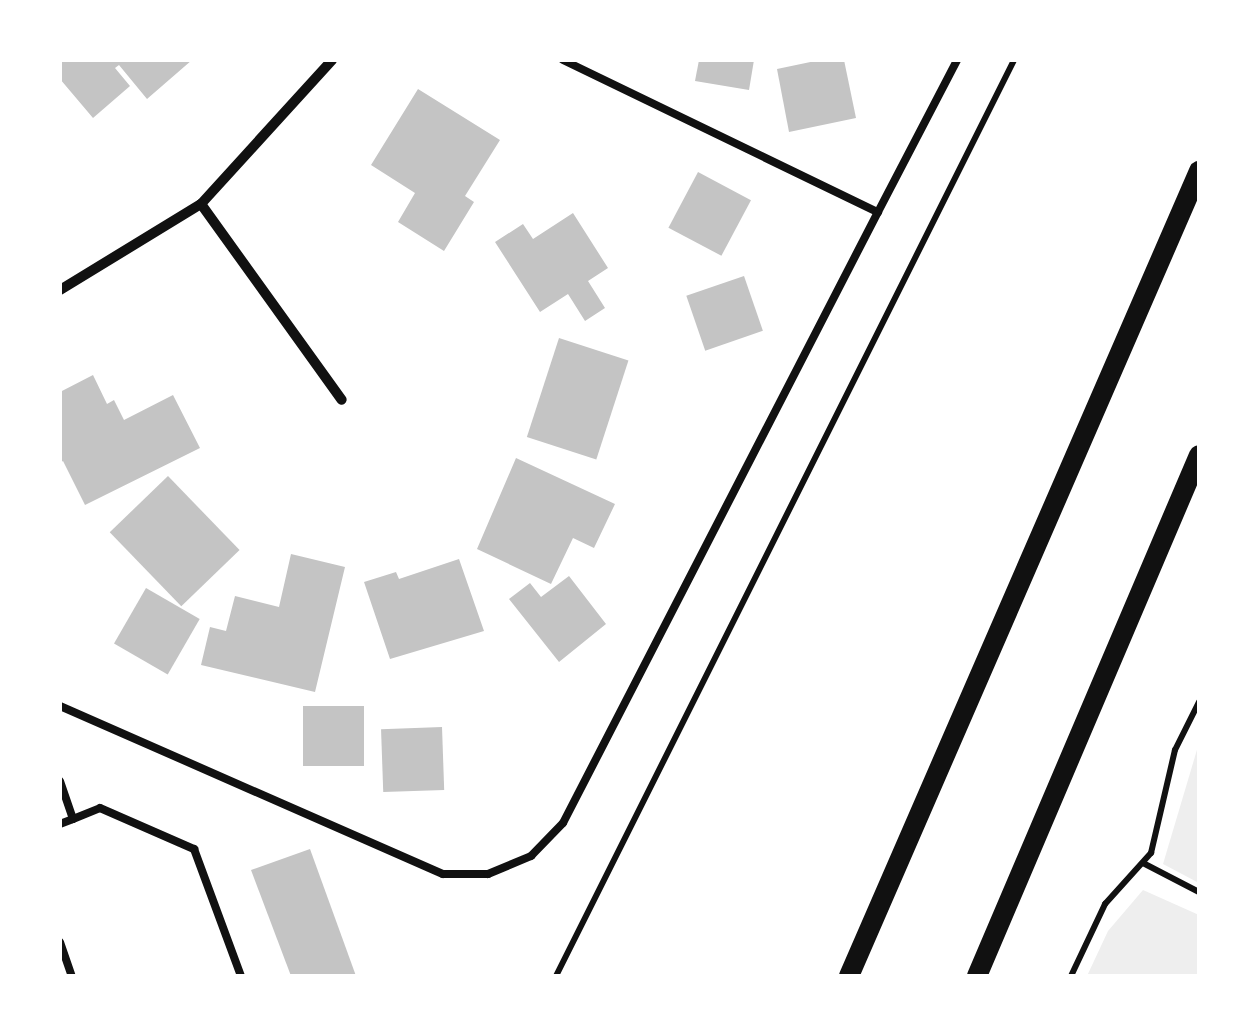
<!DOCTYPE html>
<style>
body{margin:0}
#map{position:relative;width:1259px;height:1036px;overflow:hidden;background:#fff;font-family:"Fira Sans",sans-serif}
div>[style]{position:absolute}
.green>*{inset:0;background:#eee}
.building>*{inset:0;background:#c4c4c4;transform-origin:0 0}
.path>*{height:6px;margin:-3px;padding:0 3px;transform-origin:3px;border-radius:3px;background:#111}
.service>*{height:8px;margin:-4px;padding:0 4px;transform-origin:4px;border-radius:4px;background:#111}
.minor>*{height:10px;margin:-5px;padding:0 5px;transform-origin:5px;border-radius:5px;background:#111}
.secondary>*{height:20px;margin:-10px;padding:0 10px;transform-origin:10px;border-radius:10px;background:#111}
span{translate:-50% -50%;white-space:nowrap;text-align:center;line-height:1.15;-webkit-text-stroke:10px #fff;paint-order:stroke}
.frame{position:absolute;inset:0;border:62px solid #fff;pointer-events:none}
</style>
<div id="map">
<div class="green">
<div style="clip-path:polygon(1199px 743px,1199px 883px,1163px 864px)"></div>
<div style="clip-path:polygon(1143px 890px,1199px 915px,1199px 976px,1087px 976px,1108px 931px)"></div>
</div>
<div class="building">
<div style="clip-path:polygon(60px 60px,192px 60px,147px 99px,119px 65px,115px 68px,130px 86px,93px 118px,60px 79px)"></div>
<div style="clip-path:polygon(699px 60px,754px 60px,749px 90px,695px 81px)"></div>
<div style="clip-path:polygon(820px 60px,844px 60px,856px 118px,789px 132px,777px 69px)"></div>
<div style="clip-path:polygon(418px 89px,500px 140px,465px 196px,474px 202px,444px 251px,398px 222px,415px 193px,371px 165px)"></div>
<div style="left:698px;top:172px;width:60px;height:63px;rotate:28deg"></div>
<div style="clip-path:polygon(573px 213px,608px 268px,588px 281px,605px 308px,585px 321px,568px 294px,540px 312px,495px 242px,523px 224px,533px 239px)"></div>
<div style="left:744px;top:276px;width:58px;height:61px;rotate:71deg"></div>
<div style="left:559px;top:338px;width:73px;height:104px;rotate:18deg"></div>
<div style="clip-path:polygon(93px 375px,107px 404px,114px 400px,124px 420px,173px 395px,200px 448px,85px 505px,63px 461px,60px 463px,60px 392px)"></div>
<div style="clip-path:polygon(516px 458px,615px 504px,594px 548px,573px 538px,551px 584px,477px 549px)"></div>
<div style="left:168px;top:476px;width:103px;height:81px;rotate:46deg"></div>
<div style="clip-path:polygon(291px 554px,345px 567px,315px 692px,201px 665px,210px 627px,226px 631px,235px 596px,279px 607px)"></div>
<div style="clip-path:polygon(459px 559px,484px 631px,390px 659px,364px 582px,396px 572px,399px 579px)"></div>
<div style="clip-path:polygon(569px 576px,606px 624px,559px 662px,509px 599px,530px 583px,541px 597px)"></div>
<div style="left:146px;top:588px;width:62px;height:64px;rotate:30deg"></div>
<div style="left:303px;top:706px;width:61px;height:60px"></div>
<div style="left:442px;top:727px;width:63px;height:61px;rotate:88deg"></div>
<div style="clip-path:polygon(310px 849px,356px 976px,291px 976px,251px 870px)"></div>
</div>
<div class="path">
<div style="left:1143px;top:863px;width:63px;rotate:27.4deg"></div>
<div style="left:556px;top:976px;width:1024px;rotate:-63.43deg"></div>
<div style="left:1071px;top:976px;width:80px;rotate:-64.7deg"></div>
<div style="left:1105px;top:904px;width:69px;rotate:-48deg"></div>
<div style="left:1151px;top:853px;width:106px;rotate:-76.9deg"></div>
<div style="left:1175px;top:750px;width:54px;rotate:-63.4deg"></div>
</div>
<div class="service">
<div style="left:563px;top:60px;width:350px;rotate:25.8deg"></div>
<div style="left:878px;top:212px;width:171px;rotate:-62.5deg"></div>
<div style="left:60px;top:706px;width:418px;rotate:23.7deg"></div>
<div style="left:443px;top:874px;width:45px"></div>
<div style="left:488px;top:874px;width:47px;rotate:-22.7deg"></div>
<div style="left:531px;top:856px;width:46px;rotate:-45.9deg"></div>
<div style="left:563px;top:823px;width:687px;rotate:-62.73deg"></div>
<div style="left:60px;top:781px;width:40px;rotate:71.1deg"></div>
<div style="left:73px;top:819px;width:14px;rotate:159deg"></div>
<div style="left:73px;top:819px;width:29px;rotate:-22deg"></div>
<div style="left:100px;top:808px;width:103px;rotate:23.6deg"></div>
<div style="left:194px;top:849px;width:135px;rotate:69.7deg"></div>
<div style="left:60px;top:942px;width:36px;rotate:71deg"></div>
</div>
<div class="minor">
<div style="left:201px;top:204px;width:241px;rotate:54.3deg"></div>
<div style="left:60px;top:290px;width:165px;rotate:-31.4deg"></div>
<div style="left:201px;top:204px;width:195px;rotate:-47.7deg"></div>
</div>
<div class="secondary">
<div style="left:849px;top:976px;width:878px;rotate:-66.5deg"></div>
<div style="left:977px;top:976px;width:566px;rotate:-66.92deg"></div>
</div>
<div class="frame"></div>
</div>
